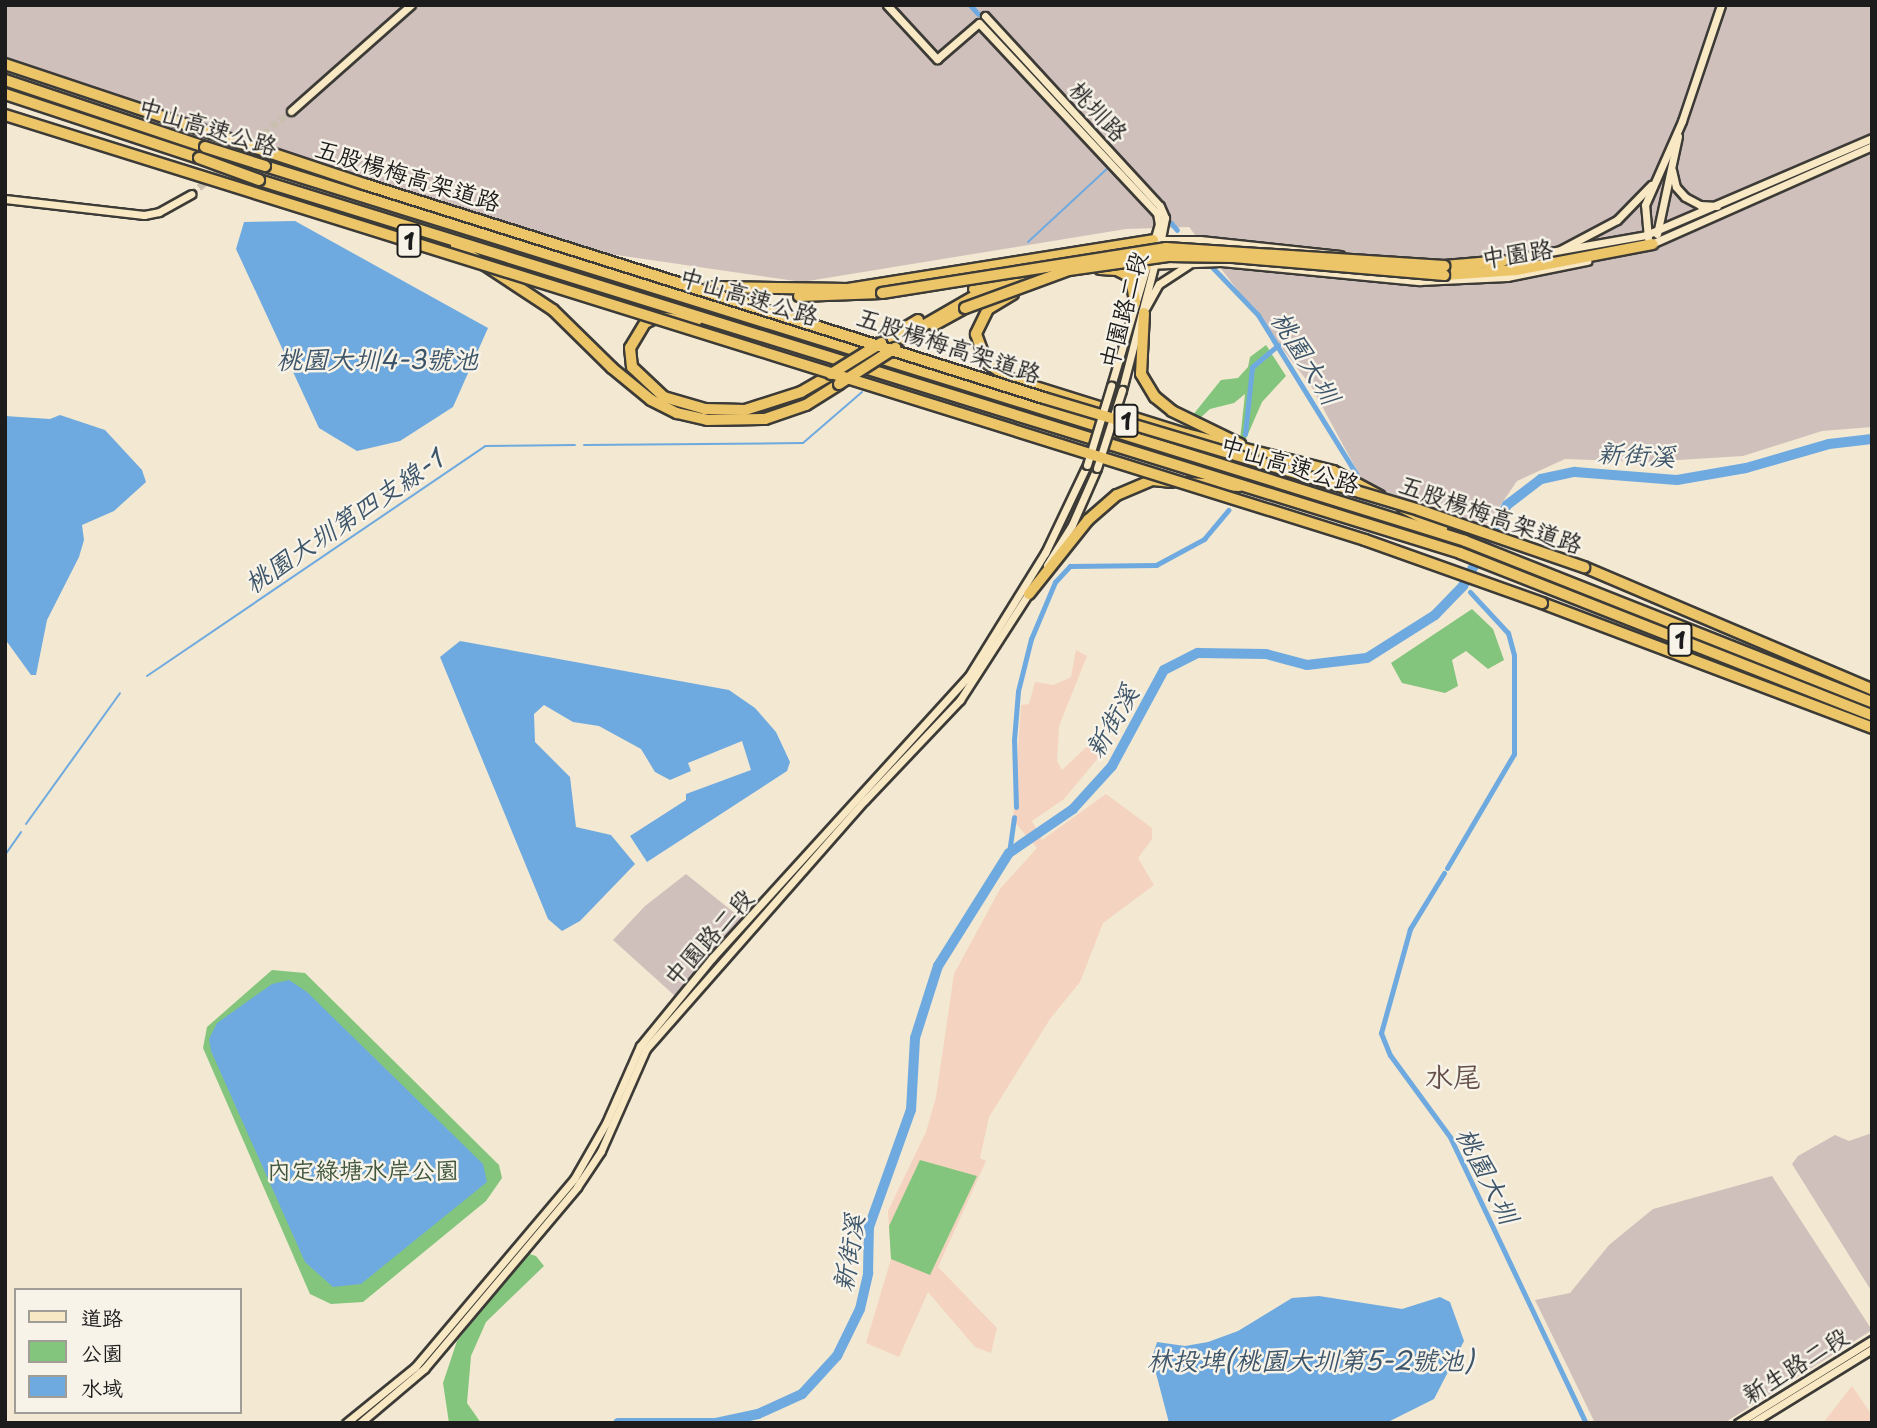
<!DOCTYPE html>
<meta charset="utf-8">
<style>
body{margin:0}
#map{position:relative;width:1877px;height:1428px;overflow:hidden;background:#f3e8d2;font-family:"Playpen Sans","LXGW WenKai TC",sans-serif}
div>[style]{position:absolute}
.built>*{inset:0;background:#f4d3c0}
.industrial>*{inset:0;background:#d0c0bc}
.green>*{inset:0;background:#84c57d}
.water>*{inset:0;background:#6eaadf}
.stream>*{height:2px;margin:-1px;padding:0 1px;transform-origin:1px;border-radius:1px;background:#6eaadf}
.canal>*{height:5px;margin:-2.5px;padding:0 2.5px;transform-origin:2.5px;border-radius:2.5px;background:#6eaadf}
.river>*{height:10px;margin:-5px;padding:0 5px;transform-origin:5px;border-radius:5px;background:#6eaadf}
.secondary-tunnel>*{height:7px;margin-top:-3.5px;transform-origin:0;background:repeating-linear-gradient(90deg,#c8bfae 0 7px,transparent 0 10.5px)}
.roads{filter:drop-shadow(2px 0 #3c3b37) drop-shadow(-2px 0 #3c3b37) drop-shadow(0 2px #3c3b37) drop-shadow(0 -2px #3c3b37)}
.secondary>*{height:7px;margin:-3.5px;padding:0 3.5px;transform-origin:3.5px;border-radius:3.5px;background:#f8e8c3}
.highway>*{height:10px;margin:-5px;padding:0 5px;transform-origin:5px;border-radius:5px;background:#edc569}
.bridges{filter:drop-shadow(2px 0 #3c3b37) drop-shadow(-2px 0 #3c3b37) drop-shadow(0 2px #3c3b37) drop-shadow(0 -2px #3c3b37)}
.secondary-bridge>*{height:7px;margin:-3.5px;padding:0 3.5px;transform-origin:3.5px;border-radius:3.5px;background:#f8e8c3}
.highway-bridge>*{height:10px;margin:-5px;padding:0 5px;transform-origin:5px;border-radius:5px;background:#edc569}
span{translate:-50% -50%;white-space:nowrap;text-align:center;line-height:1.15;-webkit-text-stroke:5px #f7f3e8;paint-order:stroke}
.shield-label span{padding:2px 5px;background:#f7f3e8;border:2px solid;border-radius:5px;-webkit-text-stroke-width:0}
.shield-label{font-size:23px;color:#1c1c1c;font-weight:700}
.street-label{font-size:24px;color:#1c1c1c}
.park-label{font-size:24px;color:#40573e}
.water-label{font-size:26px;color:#3d556a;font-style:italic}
.quarter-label{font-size:28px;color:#634e4a}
.frame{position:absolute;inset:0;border:7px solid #1c1c1c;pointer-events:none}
.legend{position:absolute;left:14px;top:1288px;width:228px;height:126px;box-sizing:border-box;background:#f7f3e8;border:2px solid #9f9d96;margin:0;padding:9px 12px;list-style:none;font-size:21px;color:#1c1c1c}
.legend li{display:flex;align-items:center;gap:14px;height:35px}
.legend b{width:35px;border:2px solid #9f9d96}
</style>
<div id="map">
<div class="built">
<div style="clip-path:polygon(1076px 650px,1087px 656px,1059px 726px,1057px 761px,1062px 770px,1094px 740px,1103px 752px,1064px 799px,1032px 821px,1042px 840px,1106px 794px,1152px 828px,1152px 839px,1138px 858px,1154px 885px,1103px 923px,1080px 982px,1050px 1019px,989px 1117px,980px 1158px,986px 1161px,938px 1267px,997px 1328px,991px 1353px,975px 1347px,928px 1292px,899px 1357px,866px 1343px,891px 1259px,888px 1211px,926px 1132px,936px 1097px,954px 974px,1000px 889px,1037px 848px,1013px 820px,1021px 705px,1029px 704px,1035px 682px,1054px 685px,1071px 677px)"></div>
<div style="clip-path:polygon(1852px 1386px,1872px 1415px,1872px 1423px,1823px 1423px)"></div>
</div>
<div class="industrial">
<div style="clip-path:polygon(5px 5px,1872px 5px,1872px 427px,1822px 431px,1743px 456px,1647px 462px,1565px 459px,1517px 481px,1485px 528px,1367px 489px,1311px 386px,1189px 227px,1126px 229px,802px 282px,582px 250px,5px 57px)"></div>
<div style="clip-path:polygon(686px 874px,742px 919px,675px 996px,613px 940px,645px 906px)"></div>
<div style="clip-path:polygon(1872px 1133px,1872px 1292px,1792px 1164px,1798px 1156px,1835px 1135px,1849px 1141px)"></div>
<div style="clip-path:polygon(1772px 1176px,1872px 1330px,1724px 1423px,1595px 1423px,1535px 1300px,1570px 1293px,1609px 1245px,1653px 1209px)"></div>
</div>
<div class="green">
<div style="clip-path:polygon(1266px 345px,1286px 376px,1262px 402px,1245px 441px,1240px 440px,1245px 394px,1234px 403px,1210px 409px,1199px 419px,1192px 416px,1221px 380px,1238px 378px,1248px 367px,1250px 357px)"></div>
<div style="clip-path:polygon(1472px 609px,1493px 629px,1504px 660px,1488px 669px,1466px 651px,1452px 660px,1458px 686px,1445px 693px,1402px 683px,1391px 663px)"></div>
<div style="clip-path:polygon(272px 970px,305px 973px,499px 1165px,502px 1178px,486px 1201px,363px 1302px,331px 1304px,310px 1294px,203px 1048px,207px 1027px)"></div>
<div style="clip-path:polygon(920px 1160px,977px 1176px,930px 1275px,891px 1259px,889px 1226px)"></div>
<div style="clip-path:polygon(526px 1253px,536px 1256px,544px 1266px,486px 1322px,471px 1356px,467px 1403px,481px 1423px,449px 1423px,443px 1383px,457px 1341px)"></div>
</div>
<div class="water">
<div style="clip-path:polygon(295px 221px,488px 328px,453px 407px,400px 441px,357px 451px,319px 428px,236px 249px,244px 222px)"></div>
<div style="clip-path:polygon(60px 415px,105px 430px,142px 470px,146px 482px,114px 511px,82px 525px,84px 540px,79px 557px,47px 620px,36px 675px,31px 675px,5px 639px,5px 416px,50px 419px)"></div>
<div style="clip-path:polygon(460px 641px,729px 690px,755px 708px,776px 732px,790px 762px,787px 771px,647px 862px,630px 836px,686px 800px,686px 794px,751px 770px,742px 741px,688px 763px,691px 771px,670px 780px,655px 772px,641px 749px,599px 726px,573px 722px,544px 705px,534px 714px,535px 742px,570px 777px,576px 827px,611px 835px,635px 864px,580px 921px,562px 931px,548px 919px,440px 657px)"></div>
<div style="clip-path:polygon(289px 980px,307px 992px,483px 1164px,487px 1182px,361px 1284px,333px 1287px,305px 1262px,211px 1051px,209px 1039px,217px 1023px,272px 984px)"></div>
<div style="clip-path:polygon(1319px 1296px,1402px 1309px,1440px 1297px,1450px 1302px,1464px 1341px,1434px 1399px,1386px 1423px,1169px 1423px,1152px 1358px,1157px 1342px,1185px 1346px,1208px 1342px,1238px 1331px,1292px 1298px)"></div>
</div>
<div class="stream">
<div style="left:1028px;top:242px;width:110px;rotate:-42.8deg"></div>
<div style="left:584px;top:445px;width:219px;rotate:-0.5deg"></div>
<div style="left:803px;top:443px;width:78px;rotate:-40.8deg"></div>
<div style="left:147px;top:676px;width:409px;rotate:-34.2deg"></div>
<div style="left:485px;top:446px;width:90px;rotate:-0.6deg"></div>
<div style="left:26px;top:824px;width:161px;rotate:-54.3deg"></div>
<div style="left:5px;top:855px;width:28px;rotate:-55deg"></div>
</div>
<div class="canal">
<div style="left:970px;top:5px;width:12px;rotate:48deg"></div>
<div style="left:1171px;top:223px;width:9px;rotate:49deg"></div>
<div style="left:1212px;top:267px;width:66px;rotate:46.2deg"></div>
<div style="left:1258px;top:315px;width:188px;rotate:58.3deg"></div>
<div style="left:1245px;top:434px;width:67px;rotate:-84deg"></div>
<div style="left:1252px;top:367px;width:34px;rotate:-40deg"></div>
<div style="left:1016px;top:807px;width:67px;rotate:-91.7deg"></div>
<div style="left:1014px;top:740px;width:49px;rotate:-85.3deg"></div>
<div style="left:1018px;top:691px;width:54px;rotate:-76deg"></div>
<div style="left:1031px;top:639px;width:62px;rotate:-67.2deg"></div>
<div style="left:1055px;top:582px;width:22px;rotate:-47deg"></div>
<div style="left:1070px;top:566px;width:86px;rotate:-0.7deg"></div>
<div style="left:1156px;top:565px;width:55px;rotate:-28.4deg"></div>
<div style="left:1204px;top:539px;width:38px;rotate:-50deg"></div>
<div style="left:1009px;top:853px;width:36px;rotate:-82deg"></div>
<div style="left:1447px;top:868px;width:132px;rotate:-59.6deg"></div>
<div style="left:1514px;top:754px;width:99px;rotate:-90deg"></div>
<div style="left:1514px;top:655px;width:23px;rotate:-105deg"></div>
<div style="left:1508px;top:633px;width:56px;rotate:-132.8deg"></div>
<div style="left:1444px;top:873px;width:66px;rotate:121.3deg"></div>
<div style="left:1410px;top:929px;width:108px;rotate:105.6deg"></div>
<div style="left:1381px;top:1033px;width:24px;rotate:68deg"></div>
<div style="left:1390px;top:1055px;width:102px;rotate:53.8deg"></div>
<div style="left:1450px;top:1137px;width:317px;rotate:64.6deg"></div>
</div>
<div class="river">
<div style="left:618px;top:1423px;width:98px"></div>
<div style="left:716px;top:1423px;width:43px;rotate:-12.1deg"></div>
<div style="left:758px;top:1414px;width:48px;rotate:-24.4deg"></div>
<div style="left:802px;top:1394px;width:52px;rotate:-47.4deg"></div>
<div style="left:837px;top:1356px;width:52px;rotate:-63.9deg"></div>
<div style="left:860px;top:1309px;width:37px;rotate:-77deg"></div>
<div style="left:868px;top:1273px;width:46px;rotate:-88.8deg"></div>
<div style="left:869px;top:1227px;width:124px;rotate:-70.3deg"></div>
<div style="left:911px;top:1110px;width:72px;rotate:-86.8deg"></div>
<div style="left:915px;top:1038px;width:76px;rotate:-72.3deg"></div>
<div style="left:938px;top:966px;width:133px;rotate:-57.9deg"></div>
<div style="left:1009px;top:853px;width:78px;rotate:-34.5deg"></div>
<div style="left:1073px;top:809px;width:58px;rotate:-47.8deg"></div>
<div style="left:1112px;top:766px;width:109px;rotate:-61.6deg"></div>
<div style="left:1164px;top:670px;width:38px;rotate:-27deg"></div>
<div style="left:1198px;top:653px;width:68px;rotate:0.8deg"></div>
<div style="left:1266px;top:654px;width:42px;rotate:15deg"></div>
<div style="left:1307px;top:665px;width:60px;rotate:-6.7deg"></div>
<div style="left:1367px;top:658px;width:80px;rotate:-32.3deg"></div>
<div style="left:1435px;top:615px;width:40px;rotate:-46deg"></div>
<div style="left:1463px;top:586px;width:92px;rotate:-61.5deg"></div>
<div style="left:1507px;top:505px;width:43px;rotate:-37.4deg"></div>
<div style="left:1541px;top:479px;width:35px;rotate:-12deg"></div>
<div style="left:1575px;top:472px;width:102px;rotate:4.5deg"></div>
<div style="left:1677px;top:480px;width:70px;rotate:-9.9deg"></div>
<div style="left:1746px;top:468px;width:86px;rotate:-16.1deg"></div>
<div style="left:1829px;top:444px;width:43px;rotate:-6.6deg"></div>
</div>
<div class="secondary-tunnel">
<div style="left:191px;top:194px;width:130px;rotate:-39.7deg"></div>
</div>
<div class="roads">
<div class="secondary">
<div style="left:887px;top:5px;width:74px;rotate:47.2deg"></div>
<div style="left:937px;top:59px;width:55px;rotate:-40.6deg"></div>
<div style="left:979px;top:23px;width:260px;rotate:46.9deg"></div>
<div style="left:1157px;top:213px;width:11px;rotate:80deg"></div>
<div style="left:1159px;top:224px;width:169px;rotate:106.5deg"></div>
<div style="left:985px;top:16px;width:258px;rotate:47.4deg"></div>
<div style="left:1160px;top:206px;width:13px;rotate:67deg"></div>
<div style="left:1165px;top:218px;width:26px;rotate:101deg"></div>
<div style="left:291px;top:111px;width:160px;rotate:-41.5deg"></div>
<div style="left:1672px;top:170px;width:17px;rotate:77deg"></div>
<div style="left:1676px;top:187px;width:13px;rotate:48deg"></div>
<div style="left:1685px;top:197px;width:17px;rotate:28deg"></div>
<div style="left:1700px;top:205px;width:17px;rotate:3deg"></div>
<div style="left:5px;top:199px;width:140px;rotate:6.6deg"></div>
<div style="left:144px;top:215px;width:15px;rotate:-11deg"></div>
<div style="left:159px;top:212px;width:37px;rotate:-29deg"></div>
<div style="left:1657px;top:234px;width:100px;rotate:-77.9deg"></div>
<div style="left:1648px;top:238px;width:33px;rotate:-95deg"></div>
<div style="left:1645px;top:205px;width:92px;rotate:-66.2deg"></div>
<div style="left:1682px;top:121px;width:122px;rotate:-71.4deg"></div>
<div style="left:1153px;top:240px;width:47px"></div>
<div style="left:1200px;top:240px;width:141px;rotate:6.1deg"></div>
<div style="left:1649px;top:245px;width:244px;rotate:-23.9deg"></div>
<div style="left:1560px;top:250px;width:64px;rotate:-27.8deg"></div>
<div style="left:1617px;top:220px;width:49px;rotate:-45.8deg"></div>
<div style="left:1499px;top:261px;width:149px;rotate:-10deg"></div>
<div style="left:1646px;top:235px;width:246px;rotate:-23.2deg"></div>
<div style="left:1146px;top:265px;width:75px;rotate:-2.3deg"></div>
<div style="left:1221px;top:262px;width:200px;rotate:5.5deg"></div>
<div style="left:1420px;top:281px;width:87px;rotate:-2.6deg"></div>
<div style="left:1507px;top:277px;width:82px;rotate:-11.3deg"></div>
<div style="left:1146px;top:307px;width:26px;rotate:-61deg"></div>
<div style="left:1159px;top:284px;width:35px;rotate:-33deg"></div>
<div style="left:1122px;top:390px;width:132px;rotate:-75.5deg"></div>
<div style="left:1047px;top:565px;width:47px;rotate:-58deg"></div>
<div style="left:1072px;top:525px;width:62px;rotate:-66.3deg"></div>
<div style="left:346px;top:1423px;width:89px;rotate:-39.1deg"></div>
<div style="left:415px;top:1367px;width:246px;rotate:-49.8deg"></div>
<div style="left:574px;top:1179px;width:64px;rotate:-60.3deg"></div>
<div style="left:606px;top:1123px;width:84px;rotate:-66.2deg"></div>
<div style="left:640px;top:1046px;width:114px;rotate:-50.7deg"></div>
<div style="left:712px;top:958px;width:380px;rotate:-47.7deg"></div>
<div style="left:968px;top:677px;width:146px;rotate:-58.2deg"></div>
<div style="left:1045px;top:553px;width:98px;rotate:-64.5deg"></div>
<div style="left:360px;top:1423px;width:84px;rotate:-40.2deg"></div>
<div style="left:424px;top:1369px;width:238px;rotate:-49.9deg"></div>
<div style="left:577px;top:1187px;width:43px;rotate:-56.3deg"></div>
<div style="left:601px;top:1151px;width:111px;rotate:-66.2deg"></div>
<div style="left:646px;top:1049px;width:332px;rotate:-48.7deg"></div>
<div style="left:865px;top:800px;width:138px;rotate:-46.5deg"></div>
<div style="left:960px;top:700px;width:131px;rotate:-57.2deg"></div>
<div style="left:1738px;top:1423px;width:158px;rotate:-31.8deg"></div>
<div style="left:1752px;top:1423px;width:141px;rotate:-31.7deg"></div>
</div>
<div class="highway">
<div style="left:5px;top:80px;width:211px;rotate:18.5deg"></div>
<div style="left:5px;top:94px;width:204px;rotate:18.3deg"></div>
<div style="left:265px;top:166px;width:1257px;rotate:17.35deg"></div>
<div style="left:1465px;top:541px;width:438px;rotate:21.6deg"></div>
<div style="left:259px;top:180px;width:1258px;rotate:17.25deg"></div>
<div style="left:1460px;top:553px;width:443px;rotate:21.5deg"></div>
<div style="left:456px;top:246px;width:116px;rotate:33.4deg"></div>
<div style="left:553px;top:310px;width:83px;rotate:44.5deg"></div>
<div style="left:612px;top:368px;width:50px;rotate:39.4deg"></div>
<div style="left:651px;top:400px;width:29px;rotate:27deg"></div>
<div style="left:677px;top:413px;width:31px;rotate:13deg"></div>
<div style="left:707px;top:420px;width:58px;rotate:-1deg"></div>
<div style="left:765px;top:419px;width:43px;rotate:-18.9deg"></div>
<div style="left:806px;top:405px;width:39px;rotate:-32deg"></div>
<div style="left:598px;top:266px;width:35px;rotate:10deg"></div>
<div style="left:1444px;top:266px;width:59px;rotate:-4.8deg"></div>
<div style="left:1119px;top:267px;width:27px;rotate:-4deg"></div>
<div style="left:1100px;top:269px;width:17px;rotate:3deg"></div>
<div style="left:1117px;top:270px;width:16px;rotate:27deg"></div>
<div style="left:1131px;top:277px;width:26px;rotate:81deg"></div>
<div style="left:1444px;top:275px;width:73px;rotate:-3.9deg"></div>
<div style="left:1517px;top:270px;width:138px;rotate:-10.8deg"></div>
<div style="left:710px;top:287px;width:138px;rotate:0.8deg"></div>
<div style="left:848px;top:289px;width:309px;rotate:-9.1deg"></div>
<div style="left:974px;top:289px;width:34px;rotate:-23deg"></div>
<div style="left:1013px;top:294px;width:29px;rotate:149deg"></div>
<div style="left:988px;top:309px;width:28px;rotate:116deg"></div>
<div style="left:976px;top:334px;width:30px;rotate:70deg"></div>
<div style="left:986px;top:362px;width:29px;rotate:35deg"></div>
<div style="left:1010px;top:379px;width:184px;rotate:17.4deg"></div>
<div style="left:1186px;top:434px;width:152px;rotate:14.1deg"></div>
<div style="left:1333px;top:471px;width:53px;rotate:28deg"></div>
<div style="left:799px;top:296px;width:83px;rotate:-2.1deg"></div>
<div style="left:1144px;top:313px;width:61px;rotate:92.8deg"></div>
<div style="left:1141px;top:374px;width:27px;rotate:59deg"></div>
<div style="left:1155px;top:397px;width:22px;rotate:39deg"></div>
<div style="left:1172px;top:411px;width:76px;rotate:25.9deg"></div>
<div style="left:696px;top:322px;width:39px;rotate:-173deg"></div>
<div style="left:657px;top:317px;width:13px;rotate:153deg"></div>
<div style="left:645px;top:323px;width:29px;rotate:121deg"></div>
<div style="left:630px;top:348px;width:19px;rotate:84deg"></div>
<div style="left:632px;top:367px;width:44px;rotate:43.2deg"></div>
<div style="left:664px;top:397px;width:43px;rotate:16.3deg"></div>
<div style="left:705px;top:409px;width:40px;rotate:1.4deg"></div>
<div style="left:745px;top:410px;width:59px;rotate:-17.8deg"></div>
<div style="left:801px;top:392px;width:34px;rotate:-30deg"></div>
<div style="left:934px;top:325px;width:35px;rotate:-29deg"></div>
<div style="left:881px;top:342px;width:43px;rotate:-30.7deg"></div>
<div style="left:888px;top:346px;width:104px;rotate:-30deg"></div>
<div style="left:978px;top:294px;width:81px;rotate:-18deg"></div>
<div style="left:1187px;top:483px;width:52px;rotate:3.3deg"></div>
<div style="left:1403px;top:508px;width:44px;rotate:27.1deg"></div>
<div style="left:1584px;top:567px;width:313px;rotate:23deg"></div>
<div style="left:1029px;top:594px;width:95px;rotate:-51.4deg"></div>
<div style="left:1088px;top:520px;width:38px;rotate:-41deg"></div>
<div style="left:1117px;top:495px;width:39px;rotate:-23deg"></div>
<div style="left:1153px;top:480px;width:19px;rotate:6deg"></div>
<div style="left:1542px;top:603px;width:353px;rotate:20.7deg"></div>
</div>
</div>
<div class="bridges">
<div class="secondary-bridge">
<div style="left:1087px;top:465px;width:83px;rotate:-73.1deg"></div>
<div style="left:1097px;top:468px;width:82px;rotate:-72.2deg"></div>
</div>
<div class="highway-bridge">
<div style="left:5px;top:64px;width:379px;rotate:18.5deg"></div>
<div style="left:364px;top:184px;width:713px;rotate:17.47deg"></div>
<div style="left:1044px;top:398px;width:391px;rotate:16.6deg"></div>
<div style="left:1419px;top:510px;width:175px;rotate:19.1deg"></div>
<div style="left:5px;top:115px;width:1425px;rotate:17.35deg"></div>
<div style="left:1365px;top:540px;width:188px;rotate:19.6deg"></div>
<div style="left:205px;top:147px;width:63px;rotate:17.6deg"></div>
<div style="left:199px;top:158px;width:64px;rotate:20.1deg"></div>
<div style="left:882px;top:293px;width:288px;rotate:-9deg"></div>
<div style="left:1166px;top:248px;width:279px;rotate:3.7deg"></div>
<div style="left:965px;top:308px;width:111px;rotate:-20.1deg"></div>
<div style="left:1069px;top:270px;width:100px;rotate:-8deg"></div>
<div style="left:1168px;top:256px;width:65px;rotate:0.9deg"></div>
<div style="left:1233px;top:257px;width:212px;rotate:4.9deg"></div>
<div style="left:831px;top:374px;width:59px;rotate:-31.8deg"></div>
<div style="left:839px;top:384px;width:67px;rotate:-32.7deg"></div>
</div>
</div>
<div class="shield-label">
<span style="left:409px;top:241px">1</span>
<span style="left:1126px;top:421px">1</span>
<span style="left:1680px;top:640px">1</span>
</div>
<div class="street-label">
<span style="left:1099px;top:111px;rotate:47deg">桃圳路</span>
<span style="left:208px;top:126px;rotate:17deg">中山高速公路</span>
<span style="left:408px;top:175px;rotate:17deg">五股楊梅高架道路</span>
<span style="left:1517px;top:253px;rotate:-8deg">中園路</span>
<span style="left:749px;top:296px;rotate:17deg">中山高速公路</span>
<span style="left:1123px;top:310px;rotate:-75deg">中園路二段</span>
<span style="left:949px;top:345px;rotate:18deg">五股楊梅高架道路</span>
<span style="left:1290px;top:464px;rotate:17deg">中山高速公路</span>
<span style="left:1491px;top:514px;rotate:19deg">五股楊梅高架道路</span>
<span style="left:708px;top:937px;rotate:-48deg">中園路二段</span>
<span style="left:1795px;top:1365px;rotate:-32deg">新生路二段</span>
</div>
<div class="park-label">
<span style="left:363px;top:1170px">內定綠塘水岸公園</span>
</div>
<div class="water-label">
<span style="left:1306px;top:357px;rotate:58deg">桃園大圳</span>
<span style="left:377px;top:359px">桃園大圳4-3號池</span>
<span style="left:1636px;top:454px;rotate:3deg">新街溪</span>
<span style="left:343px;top:521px;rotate:-34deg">桃園大圳第四支線-1</span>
<span style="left:1111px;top:721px;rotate:-60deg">新街溪</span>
<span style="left:1488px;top:1175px;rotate:63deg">桃園大圳</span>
<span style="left:848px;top:1253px;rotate:-81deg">新街溪</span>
<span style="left:1310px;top:1360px">林投埤(桃園大圳第5-2號池)</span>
</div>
<div class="quarter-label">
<span style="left:1453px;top:1076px">水尾</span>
</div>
<div class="frame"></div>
<ul class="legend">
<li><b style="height:9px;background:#f8e8c3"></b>道路</li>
<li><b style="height:19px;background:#84c57d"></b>公園</li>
<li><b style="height:19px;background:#6eaadf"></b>水域</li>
</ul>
</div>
